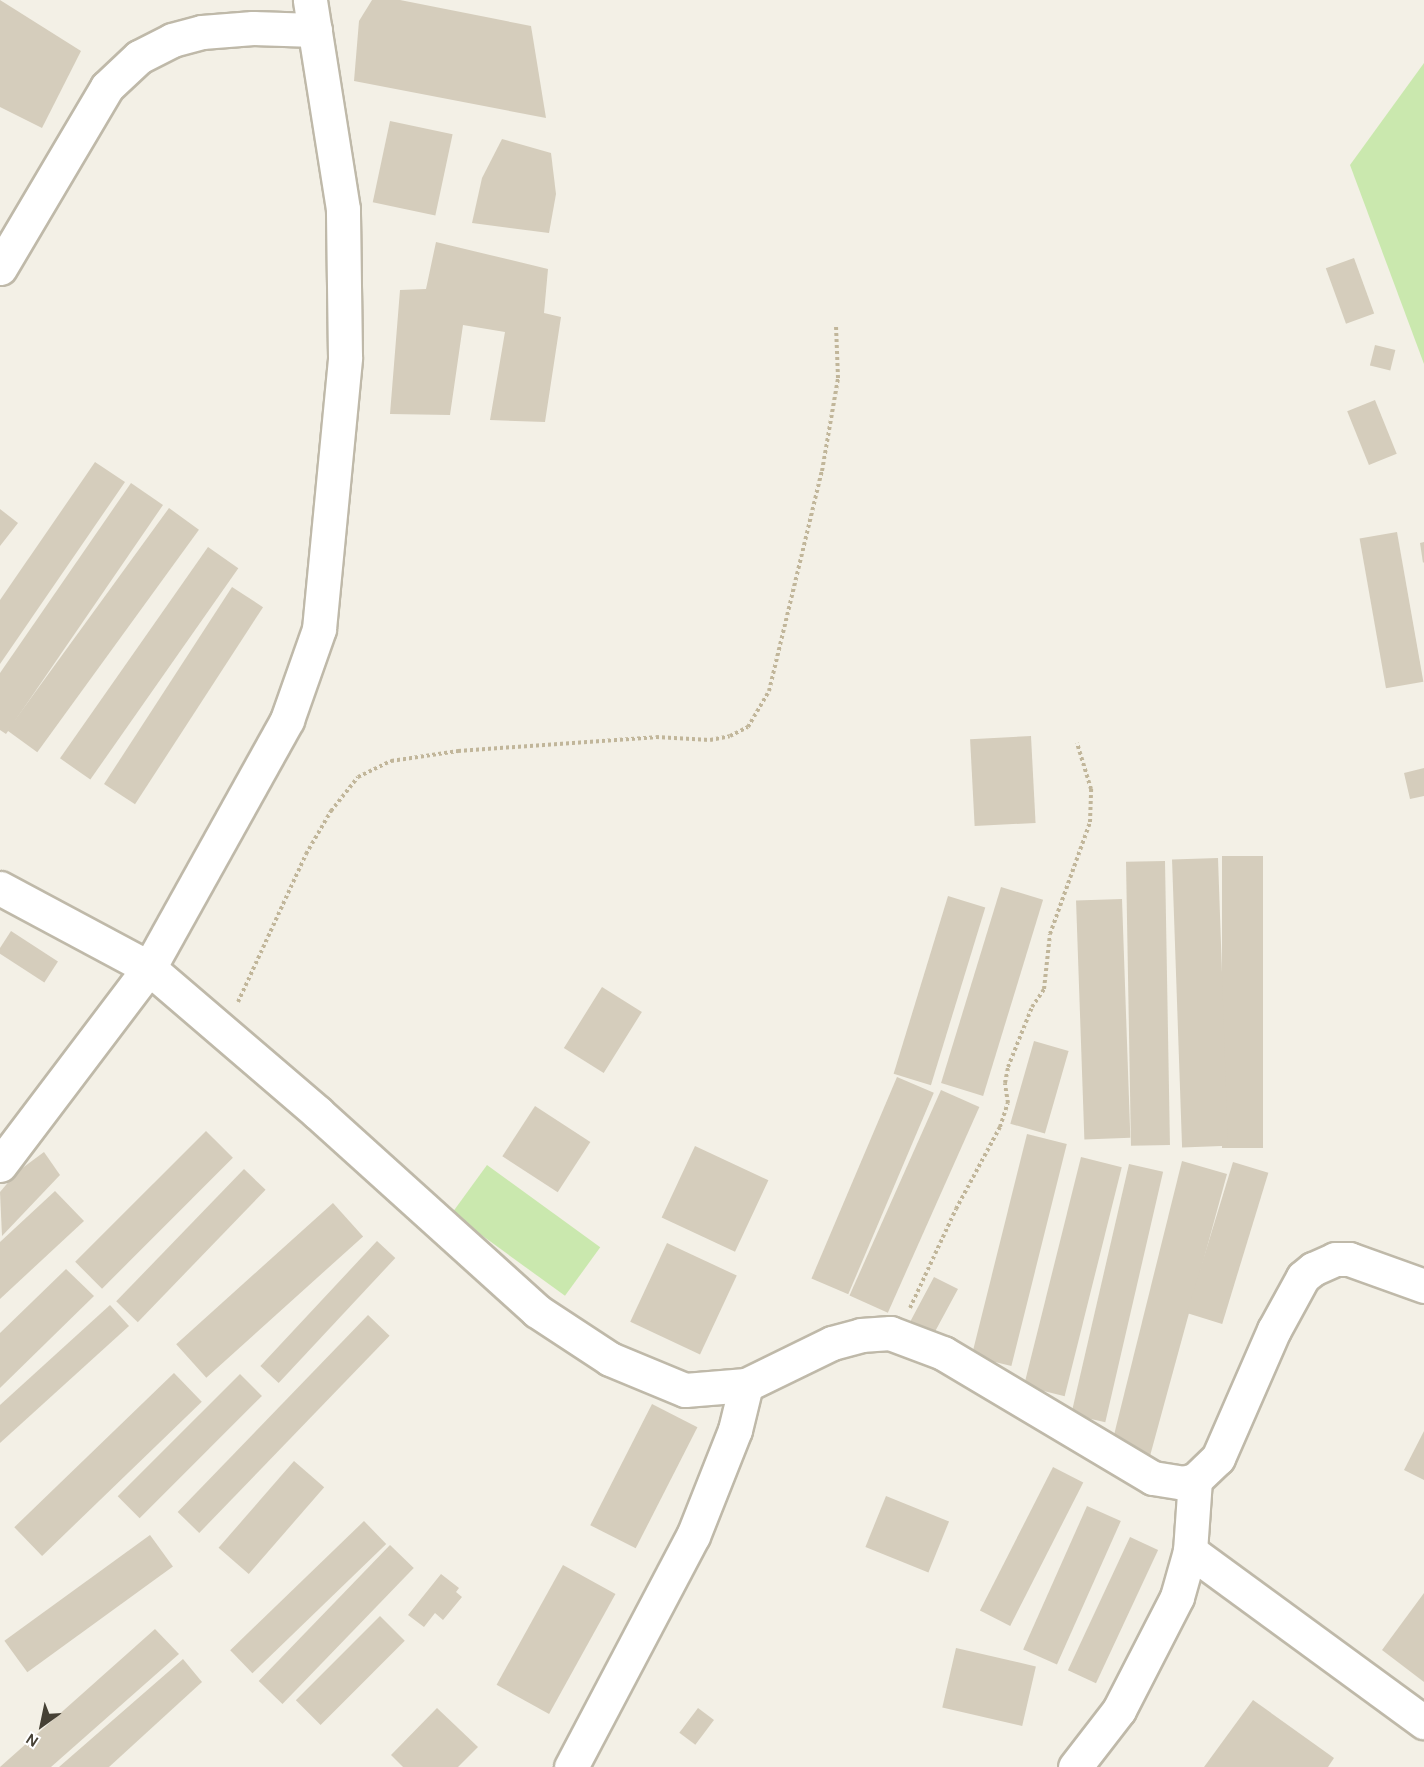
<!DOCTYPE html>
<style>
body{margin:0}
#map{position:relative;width:1424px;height:1767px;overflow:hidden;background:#f3f0e6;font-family:Karla,sans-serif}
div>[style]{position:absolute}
.green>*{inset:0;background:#cae8ae;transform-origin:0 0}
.building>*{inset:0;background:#d5cdbc;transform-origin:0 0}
.path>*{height:4px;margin-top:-2px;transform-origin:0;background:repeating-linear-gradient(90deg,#c1b69a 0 3px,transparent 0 6px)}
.roads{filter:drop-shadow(2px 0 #bfb9a9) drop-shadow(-2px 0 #bfb9a9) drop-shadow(0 2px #bfb9a9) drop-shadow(0 -2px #bfb9a9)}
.minor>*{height:33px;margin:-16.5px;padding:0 16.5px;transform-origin:16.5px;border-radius:16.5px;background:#fff}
span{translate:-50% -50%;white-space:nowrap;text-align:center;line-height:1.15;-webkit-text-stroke:6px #fff;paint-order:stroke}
.north{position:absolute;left:12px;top:1695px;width:60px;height:60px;-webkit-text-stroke:4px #fff;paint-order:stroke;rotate:213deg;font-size:16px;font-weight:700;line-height:24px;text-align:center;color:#464135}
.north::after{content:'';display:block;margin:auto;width:21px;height:27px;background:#464135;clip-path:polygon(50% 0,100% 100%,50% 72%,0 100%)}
</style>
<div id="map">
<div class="green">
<div style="clip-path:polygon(1424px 63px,1424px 364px,1350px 165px)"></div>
<div style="left:487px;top:1165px;width:140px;height:60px;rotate:36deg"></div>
</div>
<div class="building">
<div style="clip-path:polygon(0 0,81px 51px,42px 128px,0 107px)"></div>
<div style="clip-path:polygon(372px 0,400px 0,531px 26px,546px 118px,354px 81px,359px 21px)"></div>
<div style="left:390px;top:121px;width:64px;height:83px;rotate:12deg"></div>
<div style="clip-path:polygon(502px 139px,551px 153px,556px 194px,549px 233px,472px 223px,482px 178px)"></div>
<div style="clip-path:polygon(436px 242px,548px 269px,544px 313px,561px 317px,545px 422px,490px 420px,505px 332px,463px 325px,450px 415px,390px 414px,400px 290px,426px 289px)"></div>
<div style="left:1354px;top:258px;width:59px;height:30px;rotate:70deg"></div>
<div style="left:1375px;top:345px;width:21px;height:21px;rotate:14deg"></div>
<div style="left:1375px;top:400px;width:58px;height:30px;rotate:68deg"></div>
<div style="clip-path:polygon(95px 462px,125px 482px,0 664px,0 600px)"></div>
<div style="clip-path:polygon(131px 483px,163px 505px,6px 734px,0 730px,0 673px)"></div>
<div style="left:169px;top:508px;width:37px;height:275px;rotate:36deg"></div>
<div style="clip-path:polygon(0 509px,18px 523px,0 546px)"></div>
<div style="left:1397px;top:532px;width:152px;height:38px;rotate:80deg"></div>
<div style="clip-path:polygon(1424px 542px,1424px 562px,1423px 563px,1420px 543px)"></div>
<div style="left:208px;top:547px;width:37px;height:258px;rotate:35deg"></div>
<div style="left:232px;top:587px;width:37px;height:235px;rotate:33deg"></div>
<div style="left:1031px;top:736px;width:87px;height:61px;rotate:87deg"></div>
<div style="clip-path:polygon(1424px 768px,1424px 796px,1410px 799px,1404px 773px)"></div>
<div style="left:1222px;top:856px;width:41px;height:292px"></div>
<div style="left:1218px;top:858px;width:288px;height:46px;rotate:88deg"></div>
<div style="left:1165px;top:861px;width:284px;height:39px;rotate:89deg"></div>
<div style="left:1001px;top:887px;width:44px;height:205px;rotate:17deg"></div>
<div style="left:948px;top:896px;width:39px;height:186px;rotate:17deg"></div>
<div style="left:1122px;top:899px;width:239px;height:46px;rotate:88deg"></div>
<div style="left:11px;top:931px;width:56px;height:25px;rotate:33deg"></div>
<div style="left:602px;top:987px;width:47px;height:72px;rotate:32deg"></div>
<div style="left:1034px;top:1041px;width:36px;height:86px;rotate:16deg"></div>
<div style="left:897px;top:1077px;width:40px;height:219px;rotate:23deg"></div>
<div style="left:941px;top:1090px;width:42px;height:225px;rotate:24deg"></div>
<div style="left:535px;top:1106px;width:66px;height:60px;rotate:33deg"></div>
<div style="left:206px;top:1131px;width:38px;height:185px;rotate:45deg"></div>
<div style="left:1027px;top:1134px;width:41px;height:229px;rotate:14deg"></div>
<div style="left:695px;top:1146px;width:81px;height:79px;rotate:25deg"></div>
<div style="clip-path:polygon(44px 1152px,60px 1175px,2px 1236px,0 1192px,17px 1172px)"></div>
<div style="left:1081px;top:1157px;width:42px;height:236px;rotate:14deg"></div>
<div style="clip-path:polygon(1182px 1161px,1227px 1174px,1150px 1456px,1111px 1447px)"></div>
<div style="left:1233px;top:1162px;width:37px;height:158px;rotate:17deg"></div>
<div style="left:1129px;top:1164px;width:35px;height:257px;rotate:13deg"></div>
<div style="left:244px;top:1169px;width:30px;height:184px;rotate:44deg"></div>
<div style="clip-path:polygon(55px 1191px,84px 1221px,0 1299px,0 1242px)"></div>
<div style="left:333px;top:1203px;width:45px;height:211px;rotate:48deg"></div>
<div style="left:377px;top:1241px;width:25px;height:171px;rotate:43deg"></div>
<div style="left:667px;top:1243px;width:77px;height:87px;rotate:25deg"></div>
<div style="clip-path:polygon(66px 1269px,94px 1296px,0 1388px,0 1333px)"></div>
<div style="clip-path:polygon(934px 1277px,958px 1289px,931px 1339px,925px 1330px,910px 1322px)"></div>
<div style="clip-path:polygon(110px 1305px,129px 1326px,0 1443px,0 1405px)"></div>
<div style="left:368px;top:1315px;width:30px;height:274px;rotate:44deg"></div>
<div style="left:174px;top:1373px;width:40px;height:222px;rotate:46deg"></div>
<div style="left:240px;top:1374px;width:31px;height:173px;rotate:45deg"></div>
<div style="left:652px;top:1404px;width:51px;height:136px;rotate:27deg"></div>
<div style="clip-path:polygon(1424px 1431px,1424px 1480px,1404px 1470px)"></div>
<div style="left:294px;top:1461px;width:40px;height:115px;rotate:41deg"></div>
<div style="left:1053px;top:1467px;width:34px;height:161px;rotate:27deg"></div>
<div style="left:886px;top:1496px;width:68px;height:55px;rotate:22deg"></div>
<div style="left:1087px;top:1506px;width:37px;height:157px;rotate:24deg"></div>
<div style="left:364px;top:1521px;width:32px;height:186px;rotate:46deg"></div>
<div style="left:150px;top:1535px;width:39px;height:180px;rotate:54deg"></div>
<div style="left:1130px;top:1537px;width:31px;height:147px;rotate:25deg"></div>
<div style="left:390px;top:1545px;width:33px;height:189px;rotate:44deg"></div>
<div style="left:563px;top:1565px;width:60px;height:137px;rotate:29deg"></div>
<div style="clip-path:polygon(441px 1574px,459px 1588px,456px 1592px,462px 1597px,443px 1620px,435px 1613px,424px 1627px,408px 1615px)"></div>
<div style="clip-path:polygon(1424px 1593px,1424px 1682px,1382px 1650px)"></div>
<div style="left:380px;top:1616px;width:35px;height:119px;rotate:45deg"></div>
<div style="clip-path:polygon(155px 1629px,179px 1654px,51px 1767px,0 1767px)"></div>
<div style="left:956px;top:1648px;width:82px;height:61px;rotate:13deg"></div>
<div style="clip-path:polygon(183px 1659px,202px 1682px,109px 1767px,59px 1767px)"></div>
<div style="clip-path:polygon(1253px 1700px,1334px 1758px,1328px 1767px,1204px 1767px)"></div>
<div style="clip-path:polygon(437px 1708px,478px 1747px,458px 1767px,403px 1767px,391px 1755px)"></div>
<div style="left:698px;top:1708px;width:20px;height:31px;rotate:37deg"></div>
</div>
<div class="path">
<div style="left:238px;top:1002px;width:163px;rotate:-65.3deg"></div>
<div style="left:306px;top:854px;width:50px;rotate:-59.8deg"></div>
<div style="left:331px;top:811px;width:43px;rotate:-51.5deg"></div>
<div style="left:358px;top:777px;width:37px;rotate:-26deg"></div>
<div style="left:391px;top:761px;width:68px;rotate:-8.5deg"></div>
<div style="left:458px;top:751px;width:198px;rotate:-4deg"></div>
<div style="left:656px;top:737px;width:54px;rotate:3.2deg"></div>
<div style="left:710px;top:740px;width:20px;rotate:-11deg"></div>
<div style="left:730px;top:736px;width:20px;rotate:-27deg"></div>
<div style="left:748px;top:727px;width:42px;rotate:-59.7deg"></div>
<div style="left:769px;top:691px;width:226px;rotate:-76.5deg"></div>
<div style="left:822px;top:471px;width:94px;rotate:-80.2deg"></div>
<div style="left:838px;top:378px;width:53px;rotate:-92.2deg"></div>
<div style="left:910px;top:1308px;width:109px;rotate:-65.1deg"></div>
<div style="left:956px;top:1209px;width:93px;rotate:-61.8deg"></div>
<div style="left:1000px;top:1127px;width:25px;rotate:-72deg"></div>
<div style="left:1008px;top:1103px;width:20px;rotate:-99deg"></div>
<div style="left:1005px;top:1083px;width:16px;rotate:-79deg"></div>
<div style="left:1008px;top:1067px;width:65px;rotate:-68.2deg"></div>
<div style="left:1032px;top:1007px;width:22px;rotate:-56deg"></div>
<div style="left:1044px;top:989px;width:55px;rotate:-83.8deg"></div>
<div style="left:1050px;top:934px;width:119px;rotate:-70.3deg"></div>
<div style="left:1090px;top:822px;width:33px;rotate:-88deg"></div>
<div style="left:1091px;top:789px;width:48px;rotate:-106.9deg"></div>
</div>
<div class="roads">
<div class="minor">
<div style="left:0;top:268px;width:210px;rotate:-59.4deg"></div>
<div style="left:107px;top:87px;width:44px;rotate:-43.2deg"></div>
<div style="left:139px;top:57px;width:37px;rotate:-27deg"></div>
<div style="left:172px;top:40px;width:31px;rotate:-15deg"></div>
<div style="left:202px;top:32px;width:51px;rotate:-4.5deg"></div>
<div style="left:253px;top:28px;width:62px;rotate:1.8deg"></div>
<div style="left:0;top:888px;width:169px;rotate:28.2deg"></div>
<div style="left:149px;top:968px;width:223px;rotate:40.6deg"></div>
<div style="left:318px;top:1113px;width:295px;rotate:42.1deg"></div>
<div style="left:537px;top:1311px;width:87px;rotate:33.3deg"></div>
<div style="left:610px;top:1359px;width:81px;rotate:22.5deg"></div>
<div style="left:685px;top:1390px;width:61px;rotate:-4.7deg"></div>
<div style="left:746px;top:1385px;width:96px;rotate:-26deg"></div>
<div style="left:832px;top:1343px;width:30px;rotate:-15deg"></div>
<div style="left:861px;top:1335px;width:29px;rotate:-4deg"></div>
<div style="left:890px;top:1333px;width:57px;rotate:20.7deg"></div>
<div style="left:943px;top:1353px;width:244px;rotate:30.8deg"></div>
<div style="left:1153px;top:1478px;width:30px;rotate:9deg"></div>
<div style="left:1183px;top:1483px;width:12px;rotate:-14deg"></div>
<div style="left:1195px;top:1480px;width:32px;rotate:-44deg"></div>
<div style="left:1218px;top:1458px;width:140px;rotate:-66.4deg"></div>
<div style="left:1274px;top:1330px;width:60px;rotate:-61.3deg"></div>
<div style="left:1303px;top:1277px;width:13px;rotate:-39deg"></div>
<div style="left:1313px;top:1269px;width:24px;rotate:-24deg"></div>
<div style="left:1335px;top:1259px;width:14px"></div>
<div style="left:1349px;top:1259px;width:80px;rotate:19.8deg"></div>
<div style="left:0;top:1165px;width:247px;rotate:-52.9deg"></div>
<div style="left:149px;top:968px;width:284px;rotate:-60.9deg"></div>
<div style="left:287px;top:720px;width:96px;rotate:-70.6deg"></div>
<div style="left:319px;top:629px;width:273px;rotate:-84.5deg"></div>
<div style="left:345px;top:357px;width:148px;rotate:-90.8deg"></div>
<div style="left:343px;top:209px;width:212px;rotate:-99deg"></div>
<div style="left:1190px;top:1551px;width:290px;rotate:36.2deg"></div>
<div style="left:571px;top:1767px;width:261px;rotate:-62.2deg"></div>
<div style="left:693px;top:1536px;width:114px;rotate:-68.4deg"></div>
<div style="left:735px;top:1430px;width:46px;rotate:-76.3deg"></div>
<div style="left:1075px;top:1767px;width:72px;rotate:-52.3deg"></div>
<div style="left:1119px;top:1710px;width:127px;rotate:-62.8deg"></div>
<div style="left:1177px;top:1597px;width:48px;rotate:-74.2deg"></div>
<div style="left:1190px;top:1551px;width:71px;rotate:-86deg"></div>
</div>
</div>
<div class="north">N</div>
</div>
